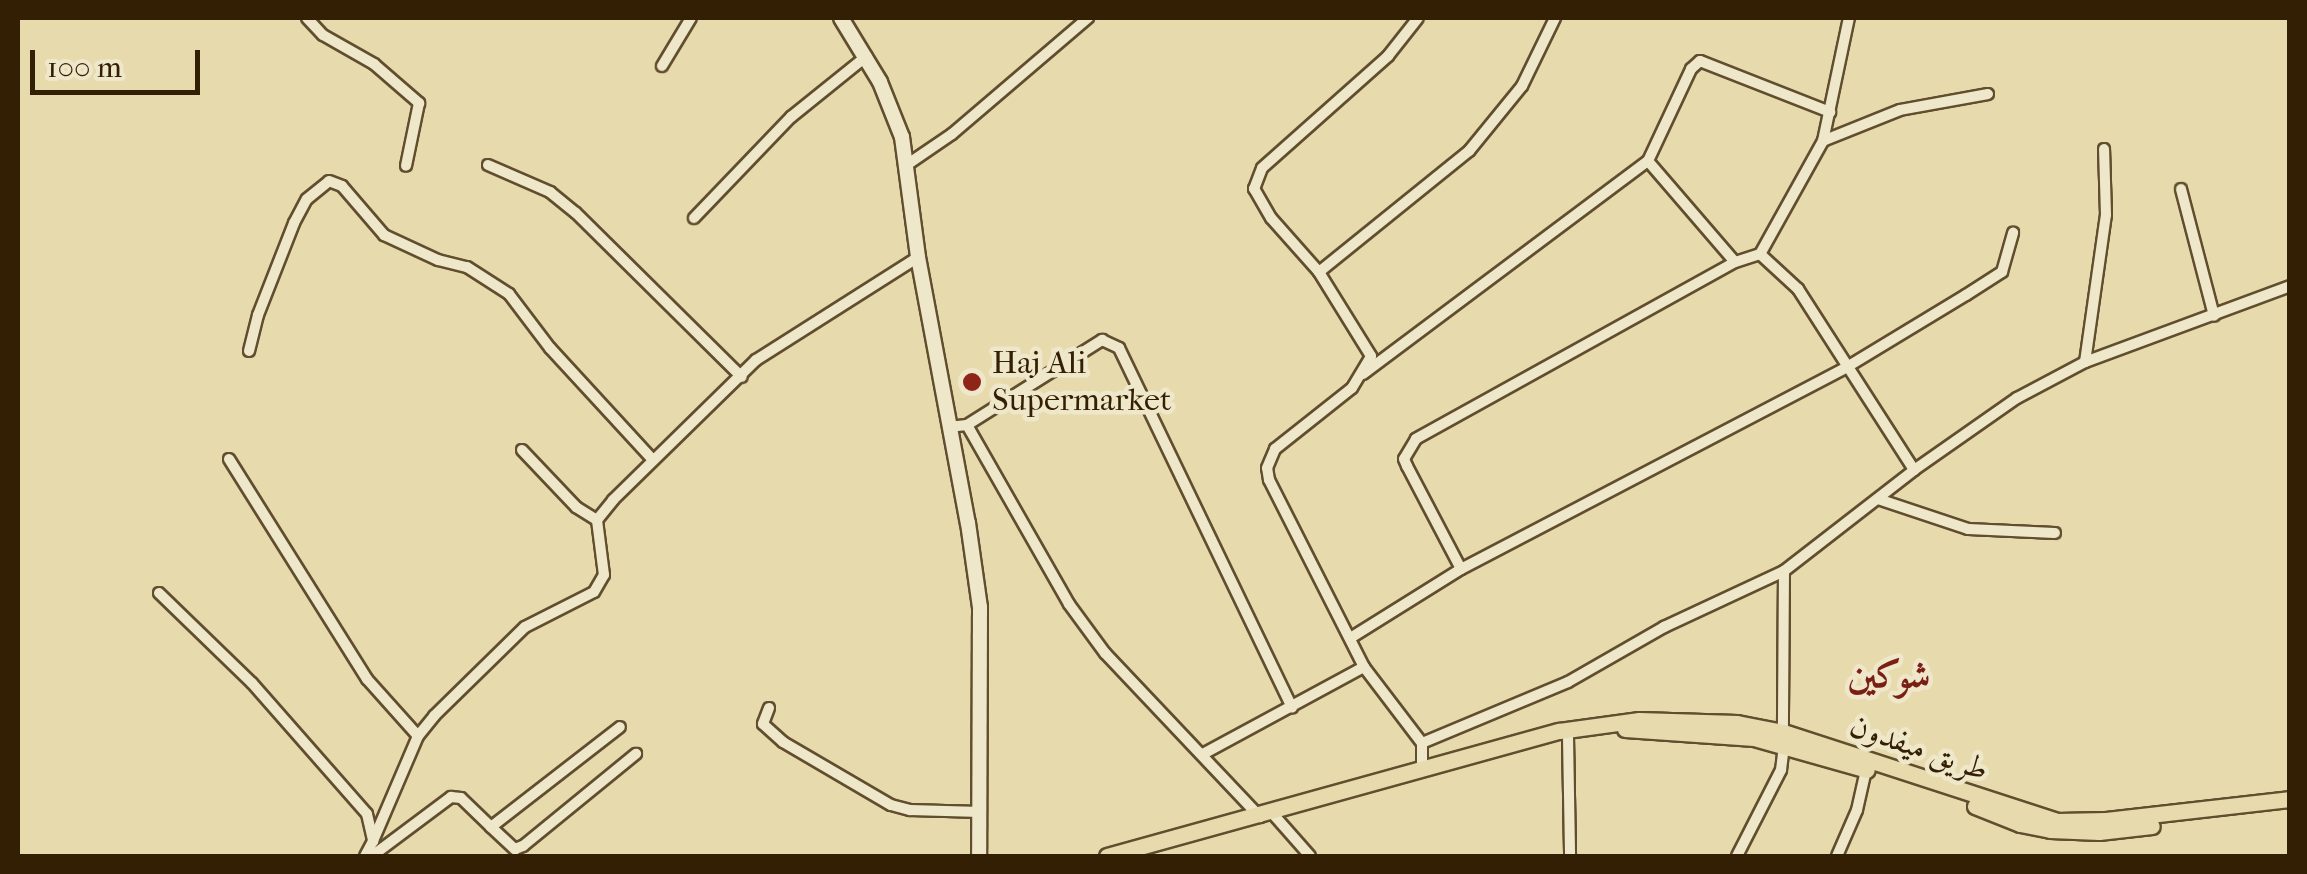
<!DOCTYPE html>
<meta charset="utf-8">
<style>
body{margin:0}
#map{position:relative;width:2307px;height:874px;overflow:hidden;background:#e7daad;font-family:"IM FELL French Canon",Amiri,serif}
div>[style]{position:absolute}
.roads{filter:drop-shadow(2px 0 #604e2e) drop-shadow(-2px 0 #604e2e) drop-shadow(0 2px #604e2e) drop-shadow(0 -2px #604e2e)}
.street>*{height:10px;margin:-5px;padding:0 5px;transform-origin:5px;border-radius:5px;background:#efe7ca}
.secondary>*{height:14px;margin:-7px;padding:0 7px;transform-origin:7px;border-radius:7px;background:#efe7ca}
.primary>*{height:15px;margin:-7.5px;padding:0 7.5px;transform-origin:7.5px;border-radius:7.5px;background:#e7daad}
.dots>*{width:28px;height:28px;translate:-50% -50%;box-sizing:border-box;border:5px solid #efe7ca;border-radius:50%}
span{translate:-50% -50%;white-space:nowrap;text-align:center;line-height:1.15;-webkit-text-stroke:9px #efe7ca;paint-order:stroke}
.poi-label{font-size:32px;color:#331f03}
.left{translate:0 -50%;text-align:left}
.street-label{font-size:32px;color:#331f03}
.quarter-label{font-size:38px;color:#7a1f14;font-weight:700}
.frame{position:absolute;inset:0;border:20px solid #331f03;pointer-events:none}
.scale{position:absolute;left:30px;top:50px;width:170px;height:45px;box-sizing:border-box;border:5px solid #331f03;border-top:0;padding-left:12px;font-size:30px;line-height:35px;white-space:nowrap;color:#331f03;-webkit-text-stroke:8px #efe7ca;paint-order:stroke}
</style>
<div id="map">
<div class="roads">
<div class="street">
<div style="left:307px;top:18px;width:23px;rotate:47deg"></div>
<div style="left:323px;top:35px;width:59px;rotate:29.6deg"></div>
<div style="left:374px;top:64px;width:60px;rotate:40.9deg"></div>
<div style="left:419px;top:103px;width:64px;rotate:101.7deg"></div>
<div style="left:662px;top:66px;width:56px;rotate:-58.9deg"></div>
<div style="left:1988px;top:94px;width:89px;rotate:169.7deg"></div>
<div style="left:1900px;top:110px;width:83px;rotate:158.1deg"></div>
<div style="left:1823px;top:141px;width:129px;rotate:119.1deg"></div>
<div style="left:1760px;top:254px;width:26px;rotate:162deg"></div>
<div style="left:1735px;top:262px;width:365px;rotate:151deg"></div>
<div style="left:1416px;top:439px;width:23px;rotate:121deg"></div>
<div style="left:1404px;top:459px;width:8px;rotate:67deg"></div>
<div style="left:1407px;top:466px;width:116px;rotate:62.3deg"></div>
<div style="left:1461px;top:569px;width:436px;rotate:-27.6deg"></div>
<div style="left:1847px;top:367px;width:139px;rotate:-31.2deg"></div>
<div style="left:1966px;top:295px;width:43px;rotate:-32.6deg"></div>
<div style="left:2002px;top:272px;width:41px;rotate:-74.2deg"></div>
<div style="left:1823px;top:141px;width:126px;rotate:-78.1deg"></div>
<div style="left:1648px;top:161px;width:102px;rotate:-64.9deg"></div>
<div style="left:1691px;top:69px;width:12px;rotate:-42deg"></div>
<div style="left:1700px;top:61px;width:140px;rotate:21.4deg"></div>
<div style="left:908px;top:164px;width:53px;rotate:-34.3deg"></div>
<div style="left:952px;top:134px;width:179px;rotate:-40.5deg"></div>
<div style="left:488px;top:165px;width:68px;rotate:23.5deg"></div>
<div style="left:550px;top:192px;width:33px;rotate:39deg"></div>
<div style="left:576px;top:213px;width:233px;rotate:44.7deg"></div>
<div style="left:2181px;top:189px;width:131px;rotate:75.4deg"></div>
<div style="left:694px;top:218px;width:140px;rotate:-46.2deg"></div>
<div style="left:791px;top:117px;width:97px;rotate:-38.8deg"></div>
<div style="left:1760px;top:254px;width:52px;rotate:42.6deg"></div>
<div style="left:1798px;top:289px;width:215px;rotate:57.3deg"></div>
<div style="left:1319px;top:272px;width:193px;rotate:-38.9deg"></div>
<div style="left:1469px;top:151px;width:84px;rotate:-50.8deg"></div>
<div style="left:1522px;top:86px;width:76px;rotate:-64.1deg"></div>
<div style="left:249px;top:351px;width:37px;rotate:-76deg"></div>
<div style="left:258px;top:315px;width:99px;rotate:-68.6deg"></div>
<div style="left:294px;top:223px;width:27px;rotate:-62deg"></div>
<div style="left:307px;top:199px;width:28px;rotate:-39deg"></div>
<div style="left:329px;top:181px;width:14px;rotate:21deg"></div>
<div style="left:342px;top:186px;width:65px;rotate:49.4deg"></div>
<div style="left:384px;top:235px;width:60px;rotate:24.8deg"></div>
<div style="left:438px;top:260px;width:30px;rotate:14deg"></div>
<div style="left:467px;top:267px;width:50px;rotate:32.7deg"></div>
<div style="left:509px;top:294px;width:68px;rotate:52.8deg"></div>
<div style="left:550px;top:348px;width:152px;rotate:47.4deg"></div>
<div style="left:2085px;top:362px;width:219px;rotate:-20.3deg"></div>
<div style="left:1363px;top:374px;width:356px;rotate:-36.8deg"></div>
<div style="left:1648px;top:161px;width:133px;rotate:49.3deg"></div>
<div style="left:967px;top:425px;width:206px;rotate:60.3deg"></div>
<div style="left:1069px;top:604px;width:61px;rotate:53.7deg"></div>
<div style="left:1105px;top:653px;width:226px;rotate:46.6deg"></div>
<div style="left:948px;top:427px;width:19px;rotate:-6deg"></div>
<div style="left:967px;top:425px;width:160px;rotate:-32.2deg"></div>
<div style="left:1102px;top:340px;width:19px;rotate:25deg"></div>
<div style="left:1119px;top:348px;width:399px;rotate:64.3deg"></div>
<div style="left:522px;top:450px;width:79px;rotate:46.5deg"></div>
<div style="left:576px;top:507px;width:25px;rotate:32deg"></div>
<div style="left:229px;top:459px;width:260px;rotate:57.9deg"></div>
<div style="left:367px;top:679px;width:76px;rotate:48.2deg"></div>
<div style="left:1878px;top:499px;width:95px;rotate:18.4deg"></div>
<div style="left:1968px;top:529px;width:87px;rotate:2.6deg"></div>
<div style="left:1784px;top:571px;width:165px;rotate:-37.8deg"></div>
<div style="left:1914px;top:470px;width:126px;rotate:-35deg"></div>
<div style="left:2017px;top:398px;width:77px;rotate:-27.9deg"></div>
<div style="left:2085px;top:362px;width:148px;rotate:-81.9deg"></div>
<div style="left:2106px;top:215px;width:66px;rotate:-91.7deg"></div>
<div style="left:159px;top:593px;width:129px;rotate:44.1deg"></div>
<div style="left:252px;top:683px;width:174px;rotate:48.7deg"></div>
<div style="left:367px;top:814px;width:28px;rotate:77deg"></div>
<div style="left:373px;top:841px;width:17px;rotate:118deg"></div>
<div style="left:1352px;top:637px;width:128px;rotate:-32deg"></div>
<div style="left:1364px;top:667px;width:96px;rotate:52.7deg"></div>
<div style="left:1422px;top:743px;width:25px;rotate:90deg"></div>
<div style="left:769px;top:708px;width:17px;rotate:111deg"></div>
<div style="left:763px;top:724px;width:27px;rotate:42deg"></div>
<div style="left:783px;top:742px;width:125px;rotate:30.3deg"></div>
<div style="left:891px;top:805px;width:20px;rotate:15deg"></div>
<div style="left:910px;top:810px;width:71px;rotate:1.6deg"></div>
<div style="left:1568px;top:737px;width:119px;rotate:89deg"></div>
<div style="left:1422px;top:743px;width:158px;rotate:-22.7deg"></div>
<div style="left:1568px;top:682px;width:111px;rotate:-29.8deg"></div>
<div style="left:1664px;top:627px;width:132px;rotate:-25deg"></div>
<div style="left:1784px;top:571px;width:161px;rotate:90.4deg"></div>
<div style="left:1203px;top:754px;width:183px;rotate:-28.4deg"></div>
<div style="left:1364px;top:667px;width:210px;rotate:-116.9deg"></div>
<div style="left:1269px;top:480px;width:12px;rotate:-99deg"></div>
<div style="left:1267px;top:468px;width:21px;rotate:-67deg"></div>
<div style="left:1275px;top:449px;width:98px;rotate:-38.4deg"></div>
<div style="left:1352px;top:388px;width:37px;rotate:-59deg"></div>
<div style="left:1371px;top:356px;width:99px;rotate:-121.8deg"></div>
<div style="left:1319px;top:272px;width:72px;rotate:-131.6deg"></div>
<div style="left:1271px;top:218px;width:34px;rotate:-120deg"></div>
<div style="left:1254px;top:189px;width:22px;rotate:-69deg"></div>
<div style="left:1262px;top:168px;width:169px;rotate:-41.6deg"></div>
<div style="left:1388px;top:56px;width:48px;rotate:-51.7deg"></div>
<div style="left:1273px;top:814px;width:56px;rotate:48.6deg"></div>
<div style="left:491px;top:827px;width:33px;rotate:43deg"></div>
<div style="left:515px;top:849px;width:9px;rotate:-21deg"></div>
<div style="left:523px;top:846px;width:146px;rotate:-39.2deg"></div>
<div style="left:373px;top:841px;width:114px;rotate:-66.8deg"></div>
<div style="left:418px;top:736px;width:26px;rotate:-51deg"></div>
<div style="left:434px;top:716px;width:127px;rotate:-44.4deg"></div>
<div style="left:525px;top:627px;width:77px;rotate:-26.9deg"></div>
<div style="left:594px;top:592px;width:20px;rotate:-60deg"></div>
<div style="left:604px;top:575px;width:55px;rotate:-97.3deg"></div>
<div style="left:597px;top:520px;width:26px;rotate:-51deg"></div>
<div style="left:613px;top:500px;width:200px;rotate:-44.4deg"></div>
<div style="left:756px;top:360px;width:192px;rotate:-32.4deg"></div>
<div style="left:372px;top:856px;width:99px;rotate:-36.8deg"></div>
<div style="left:451px;top:797px;width:10px;rotate:6deg"></div>
<div style="left:461px;top:798px;width:42px;rotate:44deg"></div>
<div style="left:491px;top:827px;width:163px;rotate:-37.8deg"></div>
<div style="left:1737px;top:856px;width:97px;rotate:-62.9deg"></div>
<div style="left:1781px;top:770px;width:25px;rotate:-83deg"></div>
<div style="left:1837px;top:856px;width:50px;rotate:-66.5deg"></div>
<div style="left:1857px;top:810px;width:41px;rotate:-77.3deg"></div>
</div>
<div class="secondary">
<div style="left:841px;top:18px;width:75px;rotate:58.6deg"></div>
<div style="left:880px;top:82px;width:59px;rotate:68.2deg"></div>
<div style="left:902px;top:137px;width:121px;rotate:82.4deg"></div>
<div style="left:918px;top:257px;width:271px;rotate:79.4deg"></div>
<div style="left:968px;top:523px;width:85px;rotate:81.9deg"></div>
<div style="left:980px;top:607px;width:249px;rotate:90.2deg"></div>
</div>
<div class="primary">
<div style="left:1625px;top:729px;width:129px;rotate:4deg"></div>
<div style="left:1754px;top:738px;width:117px;rotate:15.8deg"></div>
<div style="left:1975px;top:806px;width:48px;rotate:21.8deg"></div>
<div style="left:2020px;top:824px;width:31px;rotate:11deg"></div>
<div style="left:2050px;top:830px;width:49px;rotate:2.3deg"></div>
<div style="left:2099px;top:832px;width:53px;rotate:-6.5deg"></div>
<div style="left:1107px;top:856px;width:469px;rotate:-15.5deg"></div>
<div style="left:1559px;top:731px;width:81px;rotate:-7.8deg"></div>
<div style="left:1639px;top:720px;width:98px;rotate:1.8deg"></div>
<div style="left:1737px;top:723px;width:47px;rotate:11.1deg"></div>
<div style="left:1783px;top:732px;width:288px;rotate:18deg"></div>
<div style="left:2057px;top:821px;width:49px;rotate:-1.2deg"></div>
<div style="left:2106px;top:820px;width:185px;rotate:-6.5deg"></div>
</div>
</div>
<div class="dots">
<div style="left:972px;top:382px;background:#8f2418"></div>
</div>
<div class="poi-label">
<span class="left" style="left:992px;top:382px">Haj Ali<br>Supermarket</span>
</div>
<div class="street-label">
<span style="left:1919px;top:748px;rotate:19deg">طريق ميفدون</span>
</div>
<div class="quarter-label">
<span style="left:1889px;top:675px">شوكين</span>
</div>
<div class="frame"></div>
<div class="scale">100 m</div>
</div>
